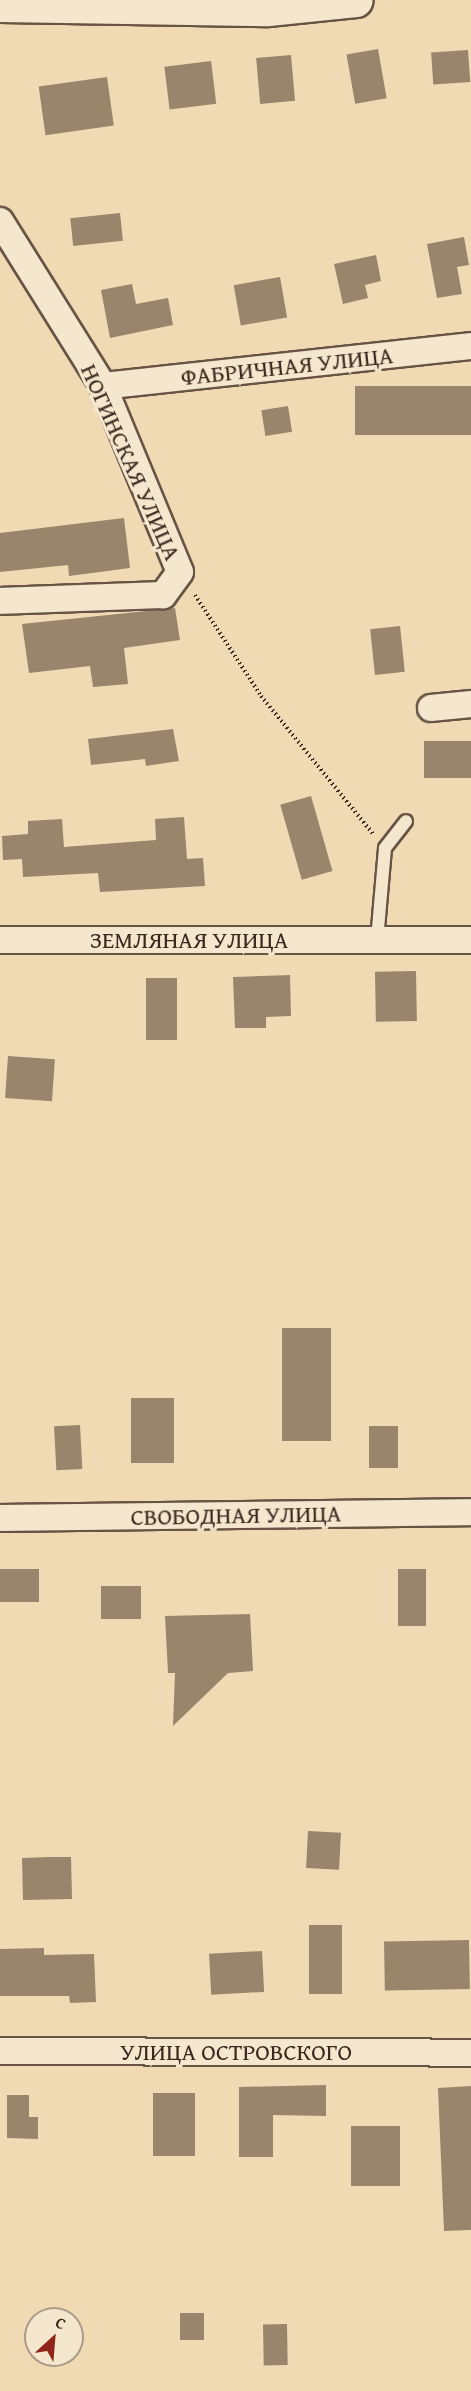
<!DOCTYPE html>
<meta charset="utf-8">
<style>
body{margin:0}
#map{position:relative;width:471px;height:2391px;overflow:hidden;background:#f0dab4;font-family:"Gentium Book Plus",serif}
div>[style]{position:absolute}
.building>*{inset:0;background:#99856c;transform-origin:0 0}
.path>*{height:4px;margin-top:-2px;transform-origin:0;background:repeating-linear-gradient(90deg,#3b281f 0 1.5px,transparent 0 4.5px)}
.roads{filter:drop-shadow(2px 0 #685444) drop-shadow(-2px 0 #685444) drop-shadow(0 2px #685444) drop-shadow(0 -2px #685444)}
.lane>*{height:12px;margin:-6px;padding:0 6px;transform-origin:6px;border-radius:6px;background:#f5e7ce}
.street>*{height:26px;margin:-13px;padding:0 13px;transform-origin:13px;border-radius:13px;background:#f5e7ce}
.secondary>*{height:33px;margin:-16.5px;padding:0 16.5px;transform-origin:16.5px;border-radius:16.5px;background:#f5e7ce}
span{translate:-50% -50%;white-space:nowrap;text-align:center;line-height:1.15;-webkit-text-stroke:6px #f5e7ce;paint-order:stroke}
.street-label{font-size:24px;color:#3b281f}
.north{position:absolute;left:24px;top:2307px;width:60px;height:60px;box-sizing:border-box;background:#f5e7ce;border:2px solid #ab9b88;border-radius:50%;rotate:26deg;font-size:16px;font-weight:700;line-height:24px;text-align:center;color:#3b281f}
.north::after{content:'';display:block;margin:auto;width:21px;height:27px;background:#8f2418;clip-path:polygon(50% 0,100% 100%,50% 72%,0 100%)}
</style>
<div id="map">
<div class="building">
<div style="left:378px;top:49px;width:50px;height:32px;rotate:80deg"></div>
<div style="left:468px;top:50px;width:32px;height:37px;rotate:86deg"></div>
<div style="left:291px;top:55px;width:46px;height:35px;rotate:85deg"></div>
<div style="left:211px;top:61px;width:43px;height:47px;rotate:83deg"></div>
<div style="left:107px;top:77px;width:49px;height:69px;rotate:82deg"></div>
<div style="left:120px;top:213px;width:28px;height:50px;rotate:84deg"></div>
<div style="clip-path:polygon(464px 237px,469px 265px,457px 267px,462px 294px,437px 298px,427px 244px)"></div>
<div style="clip-path:polygon(376px 255px,381px 281px,365px 285px,368px 298px,343px 304px,334px 264px)"></div>
<div style="left:280px;top:277px;width:41px;height:47px;rotate:80deg"></div>
<div style="clip-path:polygon(132px 284px,136px 304px,168px 298px,173px 325px,110px 338px,101px 290px)"></div>
<div style="left:471px;top:386px;width:49px;height:116px;rotate:90deg"></div>
<div style="left:288px;top:406px;width:26px;height:27px;rotate:81deg"></div>
<div style="clip-path:polygon(124px 518px,130px 568px,69px 576px,68px 565px,0 572px,0 533px)"></div>
<div style="clip-path:polygon(175px 608px,180px 640px,124px 648px,128px 684px,93px 687px,90px 666px,29px 673px,22px 624px)"></div>
<div style="left:400px;top:626px;width:46px;height:30px;rotate:84deg"></div>
<div style="clip-path:polygon(173px 729px,179px 761px,146px 766px,145px 759px,91px 765px,88px 739px)"></div>
<div style="left:471px;top:741px;width:37px;height:47px;rotate:90deg"></div>
<div style="left:311px;top:796px;width:78px;height:32px;rotate:74deg"></div>
<div style="clip-path:polygon(184px 817px,187px 859px,203px 858px,205px 886px,100px 892px,98px 873px,23px 877px,22px 859px,3px 860px,2px 836px,28px 834px,28px 821px,62px 819px,64px 847px,156px 840px,155px 819px)"></div>
<div style="left:416px;top:971px;width:50px;height:41px;rotate:89deg"></div>
<div style="clip-path:polygon(290px 975px,291px 1016px,266px 1017px,266px 1028px,235px 1028px,233px 977px)"></div>
<div style="left:146px;top:978px;width:31px;height:62px"></div>
<div style="left:8px;top:1056px;width:47px;height:42px;rotate:4deg"></div>
<div style="left:282px;top:1328px;width:49px;height:113px"></div>
<div style="left:131px;top:1398px;width:43px;height:65px"></div>
<div style="left:80px;top:1425px;width:44px;height:26px;rotate:87deg"></div>
<div style="left:369px;top:1426px;width:29px;height:42px"></div>
<div style="left:39px;top:1569px;width:33px;height:39px;rotate:90deg"></div>
<div style="left:398px;top:1569px;width:28px;height:57px"></div>
<div style="left:101px;top:1586px;width:40px;height:33px"></div>
<div style="clip-path:polygon(250px 1614px,253px 1671px,228px 1673px,173px 1726px,175px 1673px,168px 1673px,165px 1616px)"></div>
<div style="left:308px;top:1831px;width:33px;height:37px;rotate:3deg"></div>
<div style="clip-path:polygon(49px 1857px,71px 1857px,72px 1899px,23px 1900px,22px 1858px)"></div>
<div style="left:309px;top:1925px;width:33px;height:69px"></div>
<div style="left:469px;top:1940px;width:49px;height:85px;rotate:89deg"></div>
<div style="clip-path:polygon(44px 1948px,44px 1955px,94px 1954px,96px 2002px,70px 2003px,69px 1996px,0 1996px,0 1949px)"></div>
<div style="left:262px;top:1951px;width:41px;height:53px;rotate:87deg"></div>
<div style="clip-path:polygon(326px 2085px,326px 2116px,273px 2115px,273px 2157px,239px 2157px,239px 2087px)"></div>
<div style="clip-path:polygon(471px 2086px,471px 2230px,444px 2231px,438px 2088px)"></div>
<div style="left:153px;top:2093px;width:42px;height:63px"></div>
<div style="clip-path:polygon(7px 2095px,29px 2095px,29px 2117px,38px 2117px,38px 2139px,7px 2138px)"></div>
<div style="left:351px;top:2126px;width:49px;height:60px"></div>
<div style="left:180px;top:2313px;width:24px;height:27px"></div>
<div style="left:287px;top:2324px;width:41px;height:24px;rotate:89deg"></div>
</div>
<div class="path">
<div style="left:195px;top:595px;width:121px;rotate:56.8deg"></div>
<div style="left:261px;top:696px;width:178px;rotate:50.9deg"></div>
</div>
<div class="roads">
<div class="lane">
<div style="left:377px;top:940px;width:92px;rotate:-85deg"></div>
<div style="left:385px;top:848px;width:34px;rotate:-52deg"></div>
</div>
<div class="street">
<div style="left:0;top:221px;width:195px;rotate:58deg"></div>
<div style="left:103px;top:386px;width:201px;rotate:67.5deg"></div>
<div style="left:180px;top:572px;width:29px;rotate:126deg"></div>
<div style="left:163px;top:595px;width:163px;rotate:177.9deg"></div>
<div style="left:103px;top:386px;width:370px;rotate:-6.2deg"></div>
<div style="left:431px;top:708px;width:40px;rotate:-5.7deg"></div>
<div style="left:0;top:940px;width:471px"></div>
<div style="left:0;top:1518px;width:471px;rotate:-0.7deg"></div>
<div style="left:0;top:2051px;width:471px;rotate:0.2deg"></div>
</div>
<div class="secondary">
<div style="left:0;top:5px;width:268px;rotate:0.9deg"></div>
<div style="left:268px;top:9px;width:88px;rotate:-5.8deg"></div>
</div>
</div>
<div class="street-label">
<span style="left:287px;top:366px;rotate:-6deg">ФАБРИЧНАЯ УЛИЦА</span>
<span style="left:131px;top:462px;rotate:66deg">НОГИНСКАЯ УЛИЦА</span>
<span style="left:189px;top:940px">ЗЕМЛЯНАЯ УЛИЦА</span>
<span style="left:236px;top:1515px;rotate:-1deg">СВОБОДНАЯ УЛИЦА</span>
<span style="left:236px;top:2052px">УЛИЦА ОСТРОВСКОГО</span>
</div>
<div class="north">С</div>
</div>
